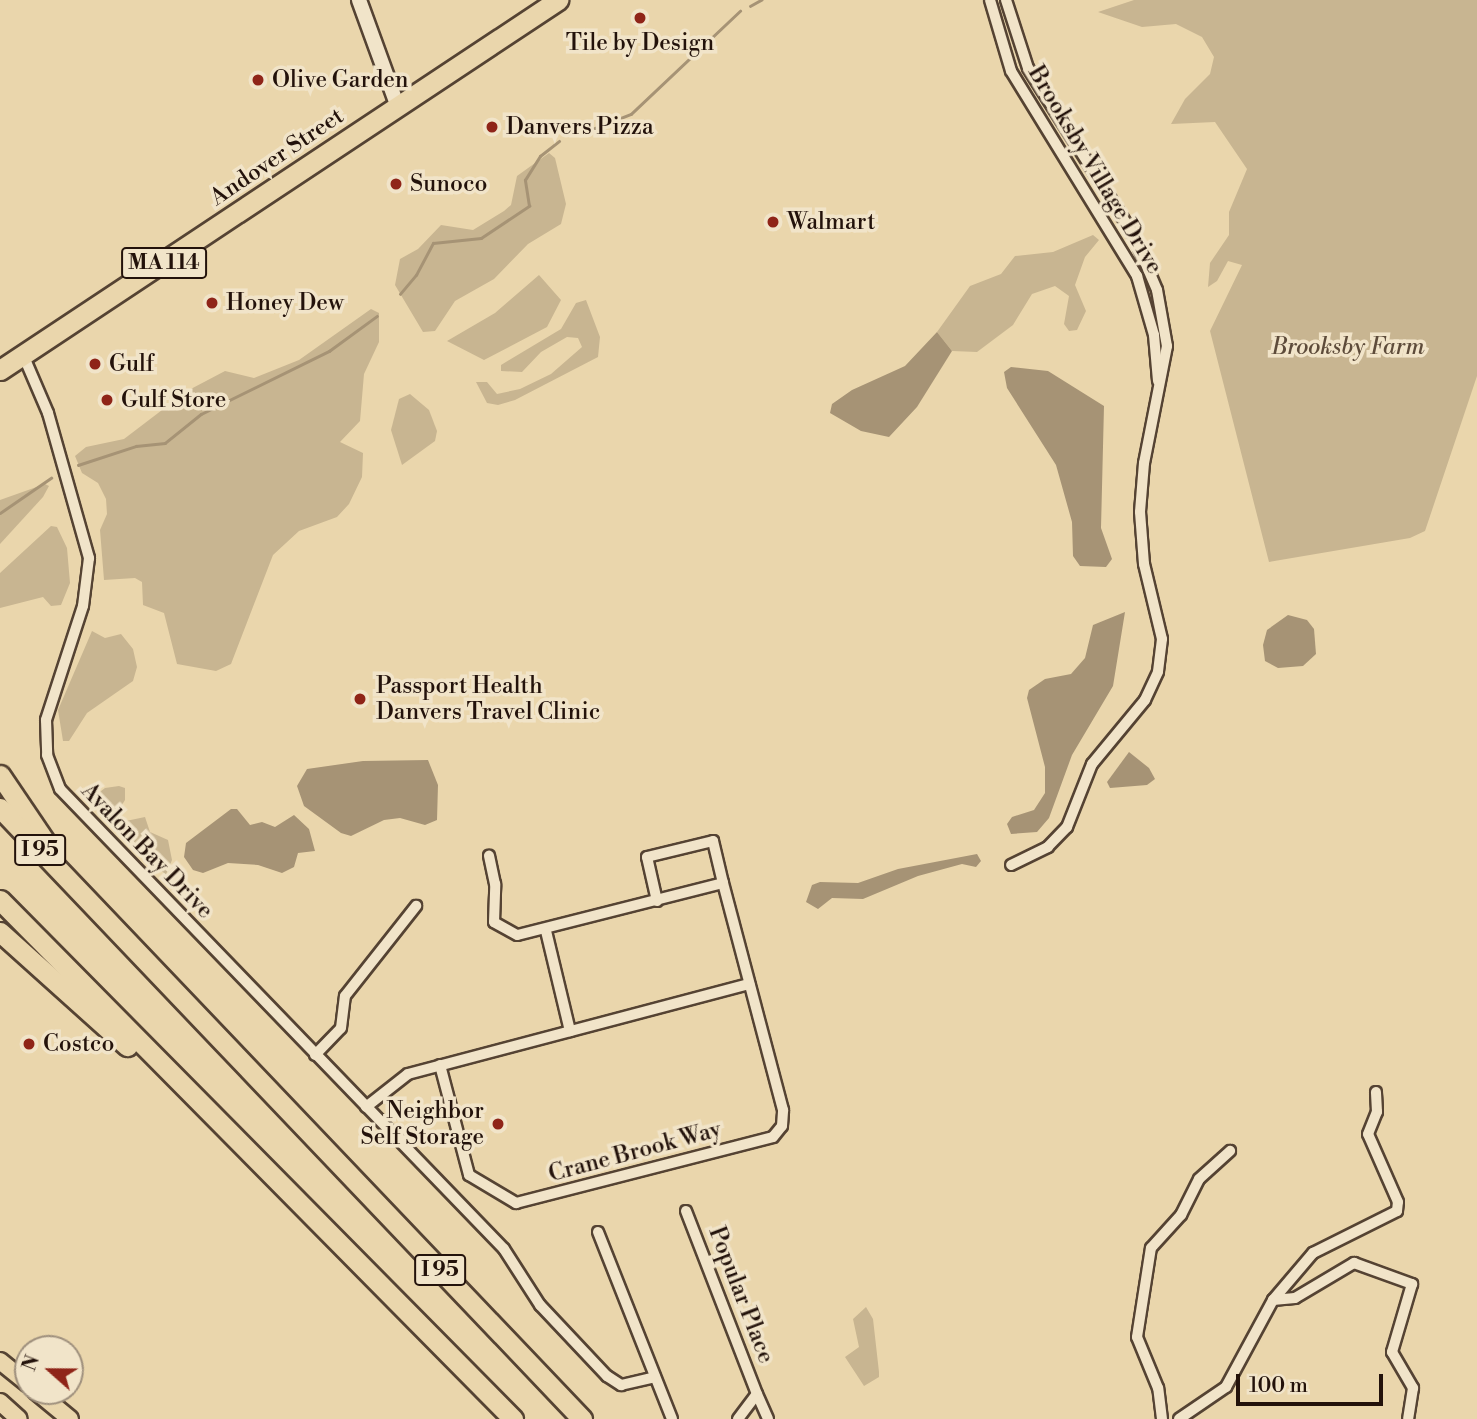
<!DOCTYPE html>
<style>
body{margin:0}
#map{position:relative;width:1477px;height:1419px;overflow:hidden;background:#ead6ac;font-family:"Libre Bodoni",serif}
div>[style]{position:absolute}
.green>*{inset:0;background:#c8b591}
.water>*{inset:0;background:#a69375}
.stream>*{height:2.5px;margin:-1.25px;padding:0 1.25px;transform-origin:1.25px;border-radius:1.25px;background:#a69375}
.roads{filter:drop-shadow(2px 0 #554333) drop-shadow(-2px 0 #554333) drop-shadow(0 2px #554333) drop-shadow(0 -2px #554333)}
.street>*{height:10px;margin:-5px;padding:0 5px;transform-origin:5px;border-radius:5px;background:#f1e4c9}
.secondary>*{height:14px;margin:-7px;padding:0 7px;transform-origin:7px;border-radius:7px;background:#f1e4c9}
.primary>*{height:16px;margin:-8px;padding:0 8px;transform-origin:8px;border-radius:8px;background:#ead6ac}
.highway>*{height:19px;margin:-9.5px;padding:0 9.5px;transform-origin:9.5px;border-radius:9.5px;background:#ead6ac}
.dots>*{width:19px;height:19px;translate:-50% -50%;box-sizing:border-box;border:4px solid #f1e4c9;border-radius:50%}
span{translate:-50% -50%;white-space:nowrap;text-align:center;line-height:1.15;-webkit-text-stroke:7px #f1e4c9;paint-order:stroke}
.shield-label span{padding:2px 5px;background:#f1e4c9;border:2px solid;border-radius:5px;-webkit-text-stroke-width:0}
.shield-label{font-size:21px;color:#23120b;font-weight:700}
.poi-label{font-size:23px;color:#23120b}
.left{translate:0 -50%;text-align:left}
.right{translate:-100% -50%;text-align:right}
.street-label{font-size:23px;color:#23120b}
.park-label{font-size:23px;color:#5d4b3a;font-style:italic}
.north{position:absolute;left:14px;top:1335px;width:70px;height:70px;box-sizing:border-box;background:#f1e4c9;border:2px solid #9f907d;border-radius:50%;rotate:291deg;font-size:19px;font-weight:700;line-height:28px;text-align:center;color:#23120b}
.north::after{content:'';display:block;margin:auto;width:24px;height:32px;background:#8f2418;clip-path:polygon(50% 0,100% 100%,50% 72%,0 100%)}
.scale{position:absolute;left:1236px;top:1374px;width:147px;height:32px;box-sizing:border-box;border:4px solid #23120b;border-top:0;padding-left:9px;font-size:21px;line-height:24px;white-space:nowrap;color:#23120b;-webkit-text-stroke:5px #f1e4c9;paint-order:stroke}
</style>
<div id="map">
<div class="green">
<div style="clip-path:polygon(1134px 0,1477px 0,1477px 376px,1425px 531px,1410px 538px,1269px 562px,1210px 331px,1242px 265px,1228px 261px,1217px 281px,1208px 287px,1210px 263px,1229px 235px,1229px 212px,1247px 169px,1215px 122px,1171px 124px,1185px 99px,1210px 74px,1214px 57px,1202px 37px,1176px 24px,1142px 27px,1098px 12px)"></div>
<div style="clip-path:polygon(549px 153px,555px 158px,566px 204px,561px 224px,528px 244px,494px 279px,455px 301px,435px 331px,423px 332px,395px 285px,400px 259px,418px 249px,441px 225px,473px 230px,504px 211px,511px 205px,517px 176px)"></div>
<div style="clip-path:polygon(1093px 235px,1099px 240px,1085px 257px,1075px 285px,1086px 311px,1077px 330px,1069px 331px,1064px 324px,1069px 296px,1055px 286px,1032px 294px,1013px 325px,977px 352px,952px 351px,937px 332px,970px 286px,1001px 274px,1015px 256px,1053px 252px)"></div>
<div style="clip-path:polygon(539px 275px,561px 300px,547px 327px,484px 360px,447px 341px,495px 313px)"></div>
<div style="clip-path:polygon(586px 300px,600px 337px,598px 357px,515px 400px,498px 405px,487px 403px,476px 382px,487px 382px,497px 394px,520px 389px,551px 374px,582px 347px,578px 338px,567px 337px,541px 352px,522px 372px,501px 371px,501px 365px,561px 329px,576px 303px)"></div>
<div style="clip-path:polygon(371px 309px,379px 313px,379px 342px,364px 374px,360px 421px,340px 442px,363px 453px,362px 477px,349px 504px,337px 517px,299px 531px,273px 555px,231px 664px,216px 671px,177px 664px,164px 613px,143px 605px,142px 582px,135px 578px,104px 580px,100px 530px,107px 514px,106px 499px,98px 483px,82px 473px,75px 456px,86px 447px,124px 439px,187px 391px,225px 371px,254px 378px,299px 360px)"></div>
<div style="clip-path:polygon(410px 394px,429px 410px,437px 431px,435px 441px,402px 465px,391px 430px,399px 399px)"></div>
<div style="clip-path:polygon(45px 484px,49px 486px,43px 497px,0 544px,0 500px)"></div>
<div style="clip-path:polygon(51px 526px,57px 527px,67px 548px,70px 583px,61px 605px,51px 606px,43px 597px,0 608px,0 573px)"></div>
<div style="clip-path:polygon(92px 631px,105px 638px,121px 634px,133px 649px,137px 667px,133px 681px,87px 713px,69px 741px,63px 741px,58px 710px)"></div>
<div style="clip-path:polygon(119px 786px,125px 788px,125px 800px,117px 813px,121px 822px,145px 817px,150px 832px,168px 840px,172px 860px,166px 875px,99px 813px,92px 798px,105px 788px)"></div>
<div style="clip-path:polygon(866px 1307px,873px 1319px,879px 1372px,879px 1377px,864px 1386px,845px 1357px,859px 1347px,853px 1319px)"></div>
</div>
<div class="water">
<div style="clip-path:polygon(937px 332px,952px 351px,917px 407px,889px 437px,861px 431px,830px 413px,832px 404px,852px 390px,905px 366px)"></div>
<div style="clip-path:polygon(1011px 367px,1048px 371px,1104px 406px,1101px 528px,1112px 559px,1106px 567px,1080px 566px,1073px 556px,1072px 522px,1056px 465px,1007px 388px,1004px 372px)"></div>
<div style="clip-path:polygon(1125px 612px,1113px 686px,1072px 755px,1049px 818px,1037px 832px,1011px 834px,1007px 824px,1012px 817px,1034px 810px,1045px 793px,1045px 767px,1027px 698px,1029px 690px,1045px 679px,1071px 674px,1085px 658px,1093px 625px)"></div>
<div style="clip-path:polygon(1288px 615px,1307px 620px,1314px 629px,1316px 654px,1303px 666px,1278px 668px,1265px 661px,1263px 645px,1267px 630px)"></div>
<div style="clip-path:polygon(1129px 752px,1149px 768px,1155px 779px,1147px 785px,1110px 788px,1107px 782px)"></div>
<div style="clip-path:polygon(428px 760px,438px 785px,437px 820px,425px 825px,400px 818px,384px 820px,351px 836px,341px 833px,304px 806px,297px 786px,307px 769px,363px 761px)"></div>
<div style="clip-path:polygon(231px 809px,237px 809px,250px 825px,262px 822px,275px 827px,294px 815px,309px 829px,315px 851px,298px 853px,294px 867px,282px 873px,258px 865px,228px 863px,203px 873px,193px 870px,184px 857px,186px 843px)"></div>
<div style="clip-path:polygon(977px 854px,981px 861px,976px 867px,962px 864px,918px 876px,863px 899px,832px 898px,818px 909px,806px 902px,812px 885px,820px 882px,858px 883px,898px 869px)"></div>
</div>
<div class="stream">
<div style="left:750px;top:6px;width:13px;rotate:-29deg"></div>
<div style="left:585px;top:132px;width:49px;rotate:-21.4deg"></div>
<div style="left:631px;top:114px;width:150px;rotate:-43.4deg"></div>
<div style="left:400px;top:294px;width:25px;rotate:-50deg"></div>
<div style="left:416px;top:275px;width:36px;rotate:-62deg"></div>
<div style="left:433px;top:243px;width:48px;rotate:-5.9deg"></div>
<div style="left:481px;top:238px;width:58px;rotate:-33.7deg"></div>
<div style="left:529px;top:206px;width:26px;rotate:-99deg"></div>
<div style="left:525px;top:180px;width:28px;rotate:-58deg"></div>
<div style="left:540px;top:156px;width:24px;rotate:-38deg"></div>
<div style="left:78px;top:465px;width:61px;rotate:-18.1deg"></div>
<div style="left:136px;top:446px;width:29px;rotate:-6deg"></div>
<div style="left:165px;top:443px;width:46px;rotate:-38.9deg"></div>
<div style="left:201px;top:414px;width:143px;rotate:-26.2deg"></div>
<div style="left:329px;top:351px;width:59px;rotate:-36.1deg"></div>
<div style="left:0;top:513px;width:62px;rotate:-34.5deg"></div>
</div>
<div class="roads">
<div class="street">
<div style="left:990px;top:0;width:74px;rotate:73.5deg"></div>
<div style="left:1011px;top:71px;width:241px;rotate:58.4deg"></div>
<div style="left:1137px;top:276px;width:61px;rotate:73.9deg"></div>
<div style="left:1154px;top:335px;width:46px;rotate:85deg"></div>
<div style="left:1006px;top:0;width:71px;rotate:72.1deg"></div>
<div style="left:1028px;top:68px;width:196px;rotate:57.7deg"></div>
<div style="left:1133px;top:234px;width:61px;rotate:66.8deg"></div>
<div style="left:1157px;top:290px;width:57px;rotate:79.9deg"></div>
<div style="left:1167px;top:346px;width:119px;rotate:101.1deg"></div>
<div style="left:1144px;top:463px;width:49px;rotate:94.7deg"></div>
<div style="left:1140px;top:512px;width:52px;rotate:85.6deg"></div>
<div style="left:1144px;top:564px;width:77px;rotate:76.5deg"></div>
<div style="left:1162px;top:639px;width:33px;rotate:97deg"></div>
<div style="left:1158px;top:672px;width:31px;rotate:115deg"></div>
<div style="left:1145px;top:700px;width:83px;rotate:129.6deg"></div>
<div style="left:1092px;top:764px;width:68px;rotate:111.6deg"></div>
<div style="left:1067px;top:827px;width:28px;rotate:134deg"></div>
<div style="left:1048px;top:847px;width:41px;rotate:154.1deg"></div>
<div style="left:24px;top:357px;width:61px;rotate:66.8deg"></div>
<div style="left:48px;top:413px;width:151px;rotate:74.2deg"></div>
<div style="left:89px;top:558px;width:48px;rotate:97.1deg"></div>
<div style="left:83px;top:606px;width:120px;rotate:108deg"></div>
<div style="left:46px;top:720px;width:35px;rotate:88deg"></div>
<div style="left:47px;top:755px;width:36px;rotate:69deg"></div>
<div style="left:60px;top:789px;width:639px;rotate:46.01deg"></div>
<div style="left:504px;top:1249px;width:67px;rotate:57.3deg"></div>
<div style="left:540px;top:1305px;width:98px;rotate:46.7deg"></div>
<div style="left:607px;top:1376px;width:17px;rotate:33deg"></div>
<div style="left:621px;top:1385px;width:35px;rotate:-13deg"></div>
<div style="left:657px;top:901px;width:45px;rotate:-102.8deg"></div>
<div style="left:647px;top:857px;width:68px;rotate:-13.6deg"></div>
<div style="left:713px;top:841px;width:43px;rotate:76.6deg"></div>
<div style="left:546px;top:931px;width:103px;rotate:76.5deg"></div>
<div style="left:315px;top:1055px;width:37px;rotate:-46deg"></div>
<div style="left:341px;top:1028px;width:32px;rotate:-83deg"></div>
<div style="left:345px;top:996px;width:115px;rotate:-51.7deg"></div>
<div style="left:440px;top:1065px;width:114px;rotate:75.2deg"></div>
<div style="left:469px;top:1175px;width:55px;rotate:30.8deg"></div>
<div style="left:516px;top:1203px;width:265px;rotate:-14.4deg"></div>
<div style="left:773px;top:1137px;width:14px;rotate:-51deg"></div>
<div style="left:782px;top:1126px;width:16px;rotate:-86deg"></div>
<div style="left:783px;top:1110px;width:235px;rotate:-104.8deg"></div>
<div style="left:723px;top:883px;width:212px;rotate:165.8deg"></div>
<div style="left:517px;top:935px;width:26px;rotate:-151deg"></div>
<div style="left:494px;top:922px;width:38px;rotate:-88deg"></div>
<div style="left:495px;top:884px;width:29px;rotate:-102deg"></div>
<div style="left:366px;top:1107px;width:53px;rotate:-38.2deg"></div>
<div style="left:408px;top:1074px;width:353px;rotate:-14.8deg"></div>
<div style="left:686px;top:1211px;width:196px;rotate:68.8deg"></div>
<div style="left:598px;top:1232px;width:201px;rotate:68.4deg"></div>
<div style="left:1273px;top:1300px;width:62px;rotate:-49.6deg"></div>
<div style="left:1313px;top:1253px;width:94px;rotate:-26.6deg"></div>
<div style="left:1397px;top:1211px;width:9px;rotate:-84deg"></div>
<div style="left:1398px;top:1202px;width:74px;rotate:-113.8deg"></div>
<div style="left:1368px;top:1134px;width:24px;rotate:-68deg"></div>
<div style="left:1377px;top:1112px;width:20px;rotate:-93deg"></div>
<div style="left:738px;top:1419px;width:31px;rotate:-53deg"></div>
<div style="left:757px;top:1394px;width:27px;rotate:66deg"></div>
<div style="left:1162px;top:1419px;width:31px;rotate:-97deg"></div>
<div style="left:1158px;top:1388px;width:55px;rotate:-112.4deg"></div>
<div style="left:1137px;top:1337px;width:90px;rotate:-81.1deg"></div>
<div style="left:1151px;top:1248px;width:45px;rotate:-47.7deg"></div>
<div style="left:1181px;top:1215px;width:40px;rotate:-63.4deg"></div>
<div style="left:1199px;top:1179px;width:42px;rotate:-42.1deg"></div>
<div style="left:1179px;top:1419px;width:57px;rotate:-34.2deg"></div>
<div style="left:1226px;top:1387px;width:99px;rotate:-61.6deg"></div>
<div style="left:1273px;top:1300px;width:22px;rotate:-5deg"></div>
<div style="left:1295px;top:1298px;width:69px;rotate:-30.7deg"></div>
<div style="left:1354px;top:1263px;width:62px;rotate:19.9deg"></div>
<div style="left:1412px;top:1284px;width:71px;rotate:106.4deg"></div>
<div style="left:1392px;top:1352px;width:42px;rotate:59.7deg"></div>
<div style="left:1413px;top:1388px;width:31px;rotate:99deg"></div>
</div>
<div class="secondary">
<div style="left:359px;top:0;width:114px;rotate:70deg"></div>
</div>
<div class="primary">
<div style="left:0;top:1361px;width:36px;rotate:39deg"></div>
<div style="left:36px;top:1391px;width:44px;rotate:39.5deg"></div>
<div style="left:0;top:1402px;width:25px;rotate:42deg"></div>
</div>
<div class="highway">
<div style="left:0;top:370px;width:670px;rotate:-33.55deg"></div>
<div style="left:0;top:775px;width:82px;rotate:55.9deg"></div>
<div style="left:0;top:808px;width:844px;rotate:46.39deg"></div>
<div style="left:0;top:900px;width:730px;rotate:45.33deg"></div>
<div style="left:0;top:932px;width:171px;rotate:41.9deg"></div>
</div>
</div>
<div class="dots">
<div style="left:640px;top:18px;background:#8f2418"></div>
<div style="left:258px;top:80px;background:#8f2418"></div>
<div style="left:492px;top:127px;background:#8f2418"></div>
<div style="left:396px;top:184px;background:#8f2418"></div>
<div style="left:773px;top:222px;background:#8f2418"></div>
<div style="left:212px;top:303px;background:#8f2418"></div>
<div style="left:95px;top:364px;background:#8f2418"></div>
<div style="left:107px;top:400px;background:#8f2418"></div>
<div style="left:360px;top:699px;background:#8f2418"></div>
<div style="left:29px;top:1044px;background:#8f2418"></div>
<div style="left:498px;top:1124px;background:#8f2418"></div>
</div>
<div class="shield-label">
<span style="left:164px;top:263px">MA 114</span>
<span style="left:40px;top:850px">I 95</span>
<span style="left:440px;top:1270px">I 95</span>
</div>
<div class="poi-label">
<span style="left:640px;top:43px">Tile by Design</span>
<span class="left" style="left:272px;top:80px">Olive Garden</span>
<span class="left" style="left:506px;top:127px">Danvers Pizza</span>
<span class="left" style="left:410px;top:184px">Sunoco</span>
<span class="left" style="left:787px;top:222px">Walmart</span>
<span class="left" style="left:226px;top:303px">Honey Dew</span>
<span class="left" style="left:109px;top:364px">Gulf</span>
<span class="left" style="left:121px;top:400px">Gulf Store</span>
<span class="left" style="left:376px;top:699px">Passport Health<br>Danvers Travel Clinic</span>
<span class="left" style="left:43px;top:1044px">Costco</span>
<span class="right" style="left:484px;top:1124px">Neighbor<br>Self Storage</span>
</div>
<div class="street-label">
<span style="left:277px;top:157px;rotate:-34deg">Andover Street</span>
<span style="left:1095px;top:170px;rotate:59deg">Brooksby Village Drive</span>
<span style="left:147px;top:851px;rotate:46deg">Avalon Bay Drive</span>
<span style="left:635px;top:1152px;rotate:-15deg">Crane Brook Way</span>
<span style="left:741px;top:1295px;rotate:69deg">Popular Place</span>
</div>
<div class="park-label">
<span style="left:1348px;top:347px">Brooksby Farm</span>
</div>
<div class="north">N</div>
<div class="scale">100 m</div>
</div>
